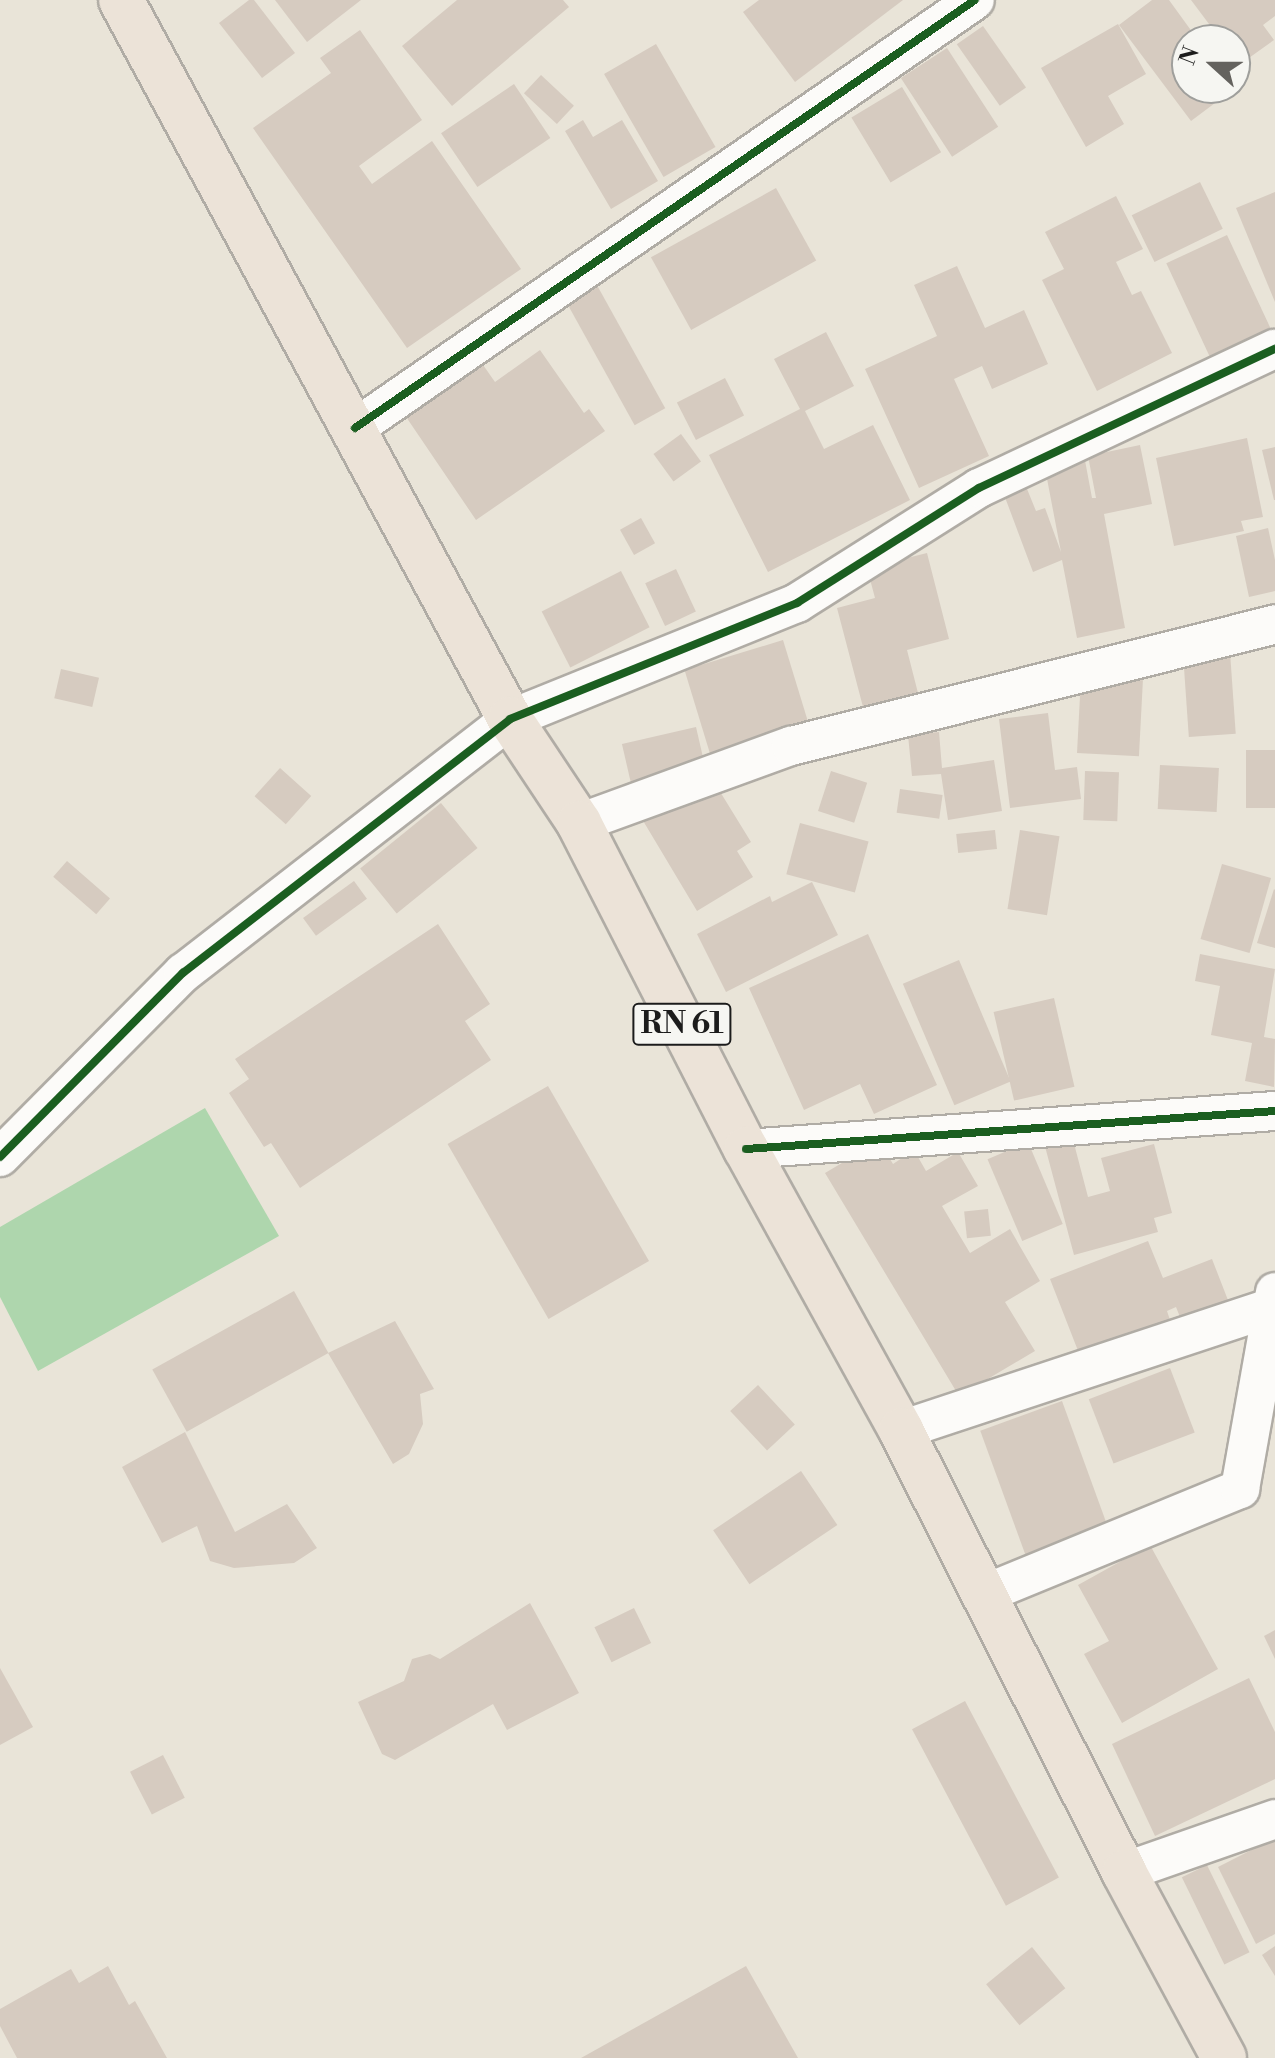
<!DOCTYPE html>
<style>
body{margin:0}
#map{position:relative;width:1275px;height:2058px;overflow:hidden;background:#e9e4d8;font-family:"Libre Bodoni",serif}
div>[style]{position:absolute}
.green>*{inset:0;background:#aed6ad}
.building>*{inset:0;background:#d6cbc0;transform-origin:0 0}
.roads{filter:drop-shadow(2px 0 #b0aca5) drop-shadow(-2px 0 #b0aca5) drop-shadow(0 2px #b0aca5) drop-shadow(0 -2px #b0aca5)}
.street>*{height:38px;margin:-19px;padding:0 19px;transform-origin:19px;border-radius:19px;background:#fcfbf9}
.primary>*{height:44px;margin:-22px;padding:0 22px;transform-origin:22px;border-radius:22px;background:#ece3d8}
.cycleway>*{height:8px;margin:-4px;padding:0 4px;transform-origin:4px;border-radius:4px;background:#1b5e20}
span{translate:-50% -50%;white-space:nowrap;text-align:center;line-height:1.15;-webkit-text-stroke:7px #f6f6f2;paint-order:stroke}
.shield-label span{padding:2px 6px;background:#f6f6f2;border:2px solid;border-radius:6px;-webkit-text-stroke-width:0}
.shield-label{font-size:30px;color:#1c1c1c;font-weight:700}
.north{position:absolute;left:1171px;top:24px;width:80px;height:80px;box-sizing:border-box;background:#f6f6f2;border:2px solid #9f9f9c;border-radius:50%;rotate:291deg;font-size:22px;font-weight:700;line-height:32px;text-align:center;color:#1c1c1c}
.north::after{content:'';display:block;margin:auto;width:28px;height:36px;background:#64625e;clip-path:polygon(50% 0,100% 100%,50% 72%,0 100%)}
</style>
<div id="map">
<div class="green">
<div style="clip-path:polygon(205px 1108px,279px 1236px,38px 1371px,0 1297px,0 1227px)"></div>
</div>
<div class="building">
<div style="clip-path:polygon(249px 0,254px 0,295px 53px,262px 78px,219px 23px)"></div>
<div style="clip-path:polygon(275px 0,361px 0,307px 42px)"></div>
<div style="clip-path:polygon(457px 0,563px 0,569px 7px,452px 106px,402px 46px)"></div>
<div style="clip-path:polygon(759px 0,903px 0,795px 82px,743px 12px)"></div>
<div style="clip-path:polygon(1152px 0,1169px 0,1198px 40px,1187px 40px,1187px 88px,1235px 88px,1191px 121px,1119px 25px)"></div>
<div style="clip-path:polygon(1191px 0,1275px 0,1275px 16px,1263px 25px,1274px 40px,1239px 65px,1235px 60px,1235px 40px,1221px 40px)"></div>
<div style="clip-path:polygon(1118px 24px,1146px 74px,1108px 96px,1124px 124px,1086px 147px,1041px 68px)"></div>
<div style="left:983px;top:26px;width:75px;height:32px;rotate:55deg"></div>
<div style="clip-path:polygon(360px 30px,422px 120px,359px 166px,372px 184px,432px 141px,521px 269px,407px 348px,253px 128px,331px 73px,320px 58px)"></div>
<div style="left:656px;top:44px;width:119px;height:60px;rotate:60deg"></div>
<div style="left:947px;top:48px;width:94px;height:55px;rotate:57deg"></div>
<div style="left:541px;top:75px;width:45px;height:25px;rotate:43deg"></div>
<div style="left:514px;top:84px;width:65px;height:88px;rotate:56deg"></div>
<div style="left:902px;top:87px;width:76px;height:59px;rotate:59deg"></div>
<div style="clip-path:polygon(583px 120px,593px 137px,622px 120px,658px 181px,611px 209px,565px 131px)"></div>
<div style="left:1200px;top:182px;width:52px;height:76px;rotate:64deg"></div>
<div style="left:776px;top:188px;width:83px;height:143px;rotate:61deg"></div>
<div style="clip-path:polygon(1275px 192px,1275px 302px,1236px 208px)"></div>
<div style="clip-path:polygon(1116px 196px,1143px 249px,1116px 262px,1132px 295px,1141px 291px,1172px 353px,1097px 391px,1042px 280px,1064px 269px,1045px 232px)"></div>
<div style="left:1227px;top:235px;width:106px;height:67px;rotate:65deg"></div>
<div style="clip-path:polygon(957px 266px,985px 328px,1024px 310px,1048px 364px,992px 389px,982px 366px,954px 379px,989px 456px,919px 488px,865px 369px,937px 336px,914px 285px)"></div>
<div style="left:593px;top:278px;width:149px;height:35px;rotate:61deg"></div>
<div style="clip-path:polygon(826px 332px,854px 386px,805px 411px,824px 449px,873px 425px,910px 500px,768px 572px,709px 455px,800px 409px,774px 359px)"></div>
<div style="clip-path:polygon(540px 350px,584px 413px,589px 409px,605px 431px,476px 520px,398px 405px,474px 352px,495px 382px)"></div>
<div style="left:725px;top:378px;width:42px;height:54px;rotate:63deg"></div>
<div style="left:681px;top:434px;width:34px;height:34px;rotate:54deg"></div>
<div style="clip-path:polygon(1247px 438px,1263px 517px,1241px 521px,1244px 531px,1174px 546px,1156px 458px)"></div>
<div style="clip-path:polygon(1140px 445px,1152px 504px,1104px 514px,1125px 628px,1077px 638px,1062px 560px,1033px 572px,1003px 492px,1025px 484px,1036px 511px,1045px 508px,1061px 552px,1044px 463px,1084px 455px,1092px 498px,1096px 498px,1088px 456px)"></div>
<div style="clip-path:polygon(1275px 447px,1275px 500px,1274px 500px,1262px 450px)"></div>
<div style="left:641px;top:518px;width:29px;height:24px;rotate:61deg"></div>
<div style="clip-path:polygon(1268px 528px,1275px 560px,1275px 591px,1249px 597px,1236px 536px)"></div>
<div style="clip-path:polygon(927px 553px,949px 639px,907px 650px,918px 693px,863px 707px,837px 608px,875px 598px,867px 568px)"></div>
<div style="left:676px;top:569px;width:47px;height:34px;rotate:65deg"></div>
<div style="left:621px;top:571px;width:63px;height:89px;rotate:63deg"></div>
<div style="left:783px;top:640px;width:90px;height:103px;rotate:73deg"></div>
<div style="left:1230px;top:652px;width:82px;height:47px;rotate:86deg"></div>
<div style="left:61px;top:669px;width:39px;height:30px;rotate:13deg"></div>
<div style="left:1081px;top:677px;width:62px;height:76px;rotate:3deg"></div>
<div style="clip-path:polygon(1048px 713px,1055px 770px,1077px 767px,1081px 799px,1010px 808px,999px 719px)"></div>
<div style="left:696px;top:727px;width:45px;height:76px;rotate:77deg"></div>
<div style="clip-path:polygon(939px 732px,942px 768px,994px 760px,1002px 811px,948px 820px,941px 774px,912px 776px,908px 735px)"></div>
<div style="left:1275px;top:750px;width:58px;height:29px;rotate:90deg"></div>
<div style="left:1160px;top:765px;width:59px;height:44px;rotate:3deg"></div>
<div style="left:280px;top:768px;width:42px;height:38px;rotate:42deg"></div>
<div style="left:831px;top:771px;width:38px;height:42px;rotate:18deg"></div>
<div style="left:1085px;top:771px;width:34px;height:49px;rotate:2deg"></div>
<div style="clip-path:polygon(711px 777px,751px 842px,737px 851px,753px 877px,697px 911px,642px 819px)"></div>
<div style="left:900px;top:789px;width:43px;height:24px;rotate:8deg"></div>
<div style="left:441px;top:803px;width:58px;height:104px;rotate:51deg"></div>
<div style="left:800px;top:823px;width:71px;height:53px;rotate:15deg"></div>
<div style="left:995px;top:830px;width:19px;height:39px;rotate:84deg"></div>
<div style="left:1020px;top:830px;width:40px;height:80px;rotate:9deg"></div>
<div style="left:67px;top:861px;width:57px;height:21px;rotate:41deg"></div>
<div style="left:1222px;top:864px;width:51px;height:78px;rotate:16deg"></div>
<div style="left:354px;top:881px;width:22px;height:63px;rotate:54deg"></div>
<div style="clip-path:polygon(812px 882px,838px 935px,726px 992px,697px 934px,770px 896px,772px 902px)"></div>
<div style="clip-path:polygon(1274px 889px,1275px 890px,1275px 948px,1257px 943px)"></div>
<div style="clip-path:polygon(438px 924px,490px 1004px,465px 1021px,491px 1060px,300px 1188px,271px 1143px,264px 1147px,229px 1093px,249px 1079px,235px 1059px)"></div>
<div style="clip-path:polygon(868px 934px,937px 1085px,874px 1114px,860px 1084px,804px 1110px,749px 988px)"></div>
<div style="clip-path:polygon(1200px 954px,1275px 969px,1264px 1037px,1275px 1039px,1274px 1087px,1245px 1081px,1252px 1043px,1211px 1035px,1220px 986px,1195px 981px)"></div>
<div style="left:959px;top:960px;width:132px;height:61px;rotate:67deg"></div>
<div style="left:1054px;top:998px;width:91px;height:62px;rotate:77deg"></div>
<div style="left:548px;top:1086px;width:202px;height:116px;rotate:60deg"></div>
<div style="clip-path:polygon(1071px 1132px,1088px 1197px,1110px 1191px,1101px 1158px,1154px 1144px,1172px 1213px,1154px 1218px,1158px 1232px,1074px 1255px,1043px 1139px)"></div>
<div style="clip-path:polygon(879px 1141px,893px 1164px,914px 1150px,926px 1171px,958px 1152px,978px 1186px,942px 1206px,970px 1253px,1010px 1229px,1040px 1281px,1005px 1302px,1035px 1351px,959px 1396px,825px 1173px)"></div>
<div style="left:1028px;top:1142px;width:89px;height:44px;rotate:67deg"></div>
<div style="left:988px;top:1209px;width:27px;height:24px;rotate:84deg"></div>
<div style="clip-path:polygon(1148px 1241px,1163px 1278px,1212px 1259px,1233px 1313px,1186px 1332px,1176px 1307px,1167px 1311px,1172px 1326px,1082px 1361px,1050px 1279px)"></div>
<div style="left:294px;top:1291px;width:71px;height:162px;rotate:61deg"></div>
<div style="clip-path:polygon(395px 1321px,434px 1389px,420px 1394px,423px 1424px,409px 1454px,393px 1464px,328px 1353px)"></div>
<div style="left:1170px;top:1368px;width:69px;height:87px;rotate:69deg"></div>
<div style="left:758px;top:1385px;width:54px;height:38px;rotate:47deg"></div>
<div style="left:1062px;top:1401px;width:132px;height:87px;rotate:70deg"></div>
<div style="clip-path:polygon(185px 1432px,235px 1532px,287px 1504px,317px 1548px,294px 1563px,234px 1568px,210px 1561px,197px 1526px,162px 1543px,122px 1467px)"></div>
<div style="left:801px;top:1471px;width:65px;height:106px;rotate:56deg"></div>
<div style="clip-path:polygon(1150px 1545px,1218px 1669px,1122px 1723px,1084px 1654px,1109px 1641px,1078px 1585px)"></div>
<div style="clip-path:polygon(530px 1603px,579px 1693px,507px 1730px,493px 1704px,395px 1760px,382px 1754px,358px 1702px,404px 1681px,412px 1659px,430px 1654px,440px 1659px)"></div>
<div style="left:634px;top:1608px;width:39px;height:44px;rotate:64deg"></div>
<div style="clip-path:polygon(1275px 1630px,1275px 1659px,1264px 1636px)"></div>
<div style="clip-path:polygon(0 1668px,33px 1727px,0 1745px)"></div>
<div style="clip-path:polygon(1249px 1678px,1275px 1732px,1275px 1779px,1155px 1836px,1112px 1744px)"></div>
<div style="left:965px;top:1701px;width:200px;height:60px;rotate:62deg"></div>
<div style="left:163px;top:1755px;width:48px;height:37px;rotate:63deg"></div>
<div style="clip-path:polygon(1275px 1838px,1275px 1934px,1256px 1944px,1218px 1867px)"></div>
<div style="left:1207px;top:1865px;width:97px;height:28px;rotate:64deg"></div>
<div style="clip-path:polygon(1275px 1946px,1275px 1976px,1262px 1955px)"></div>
<div style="left:1032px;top:1947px;width:53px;height:59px;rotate:51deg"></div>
<div style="clip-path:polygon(108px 1966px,129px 2005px,135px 2001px,167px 2058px,17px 2058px,0 2026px,0 2009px,71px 1969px,79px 1983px)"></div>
<div style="clip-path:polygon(746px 1966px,798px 2058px,581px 2058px)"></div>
</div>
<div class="roads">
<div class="street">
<div style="left:355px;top:428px;width:753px;rotate:-34.62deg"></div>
<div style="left:579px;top:823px;width:226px;rotate:-20deg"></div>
<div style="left:791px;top:746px;width:499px;rotate:-14.1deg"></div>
<div style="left:746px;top:1149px;width:530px;rotate:-4.11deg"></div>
<div style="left:0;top:1157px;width:260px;rotate:-45.2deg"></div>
<div style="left:183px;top:973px;width:414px;rotate:-37.8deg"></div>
<div style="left:510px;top:719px;width:310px;rotate:-22deg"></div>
<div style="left:797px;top:603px;width:215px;rotate:-32.3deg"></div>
<div style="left:979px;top:488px;width:327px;rotate:-25.2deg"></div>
<div style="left:901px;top:1430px;width:388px;rotate:-18.3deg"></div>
<div style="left:984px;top:1594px;width:277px;rotate:-22.3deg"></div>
<div style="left:1240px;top:1489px;width:200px;rotate:-79.9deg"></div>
<div style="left:1124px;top:1872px;width:160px;rotate:-19.3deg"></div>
</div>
<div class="primary">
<div style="left:121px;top:0;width:817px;rotate:61.59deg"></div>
<div style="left:510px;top:719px;width:125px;rotate:56.4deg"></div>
<div style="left:579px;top:823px;width:366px;rotate:62.9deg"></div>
<div style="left:746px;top:1149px;width:321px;rotate:61.1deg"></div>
<div style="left:901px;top:1430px;width:495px;rotate:63.2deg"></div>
<div style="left:1124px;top:1872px;width:211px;rotate:61.7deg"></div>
</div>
</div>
<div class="cycleway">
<div style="left:355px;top:428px;width:753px;rotate:-34.62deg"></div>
<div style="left:746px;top:1149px;width:530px;rotate:-4.11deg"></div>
<div style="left:0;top:1157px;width:260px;rotate:-45.2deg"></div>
<div style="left:183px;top:973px;width:414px;rotate:-37.8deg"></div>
<div style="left:510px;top:719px;width:310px;rotate:-22deg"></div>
<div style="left:797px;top:603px;width:215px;rotate:-32.3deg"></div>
<div style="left:979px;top:488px;width:327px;rotate:-25.2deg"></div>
</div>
<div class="shield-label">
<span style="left:682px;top:1024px">RN 61</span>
</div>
<div class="north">N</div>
</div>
